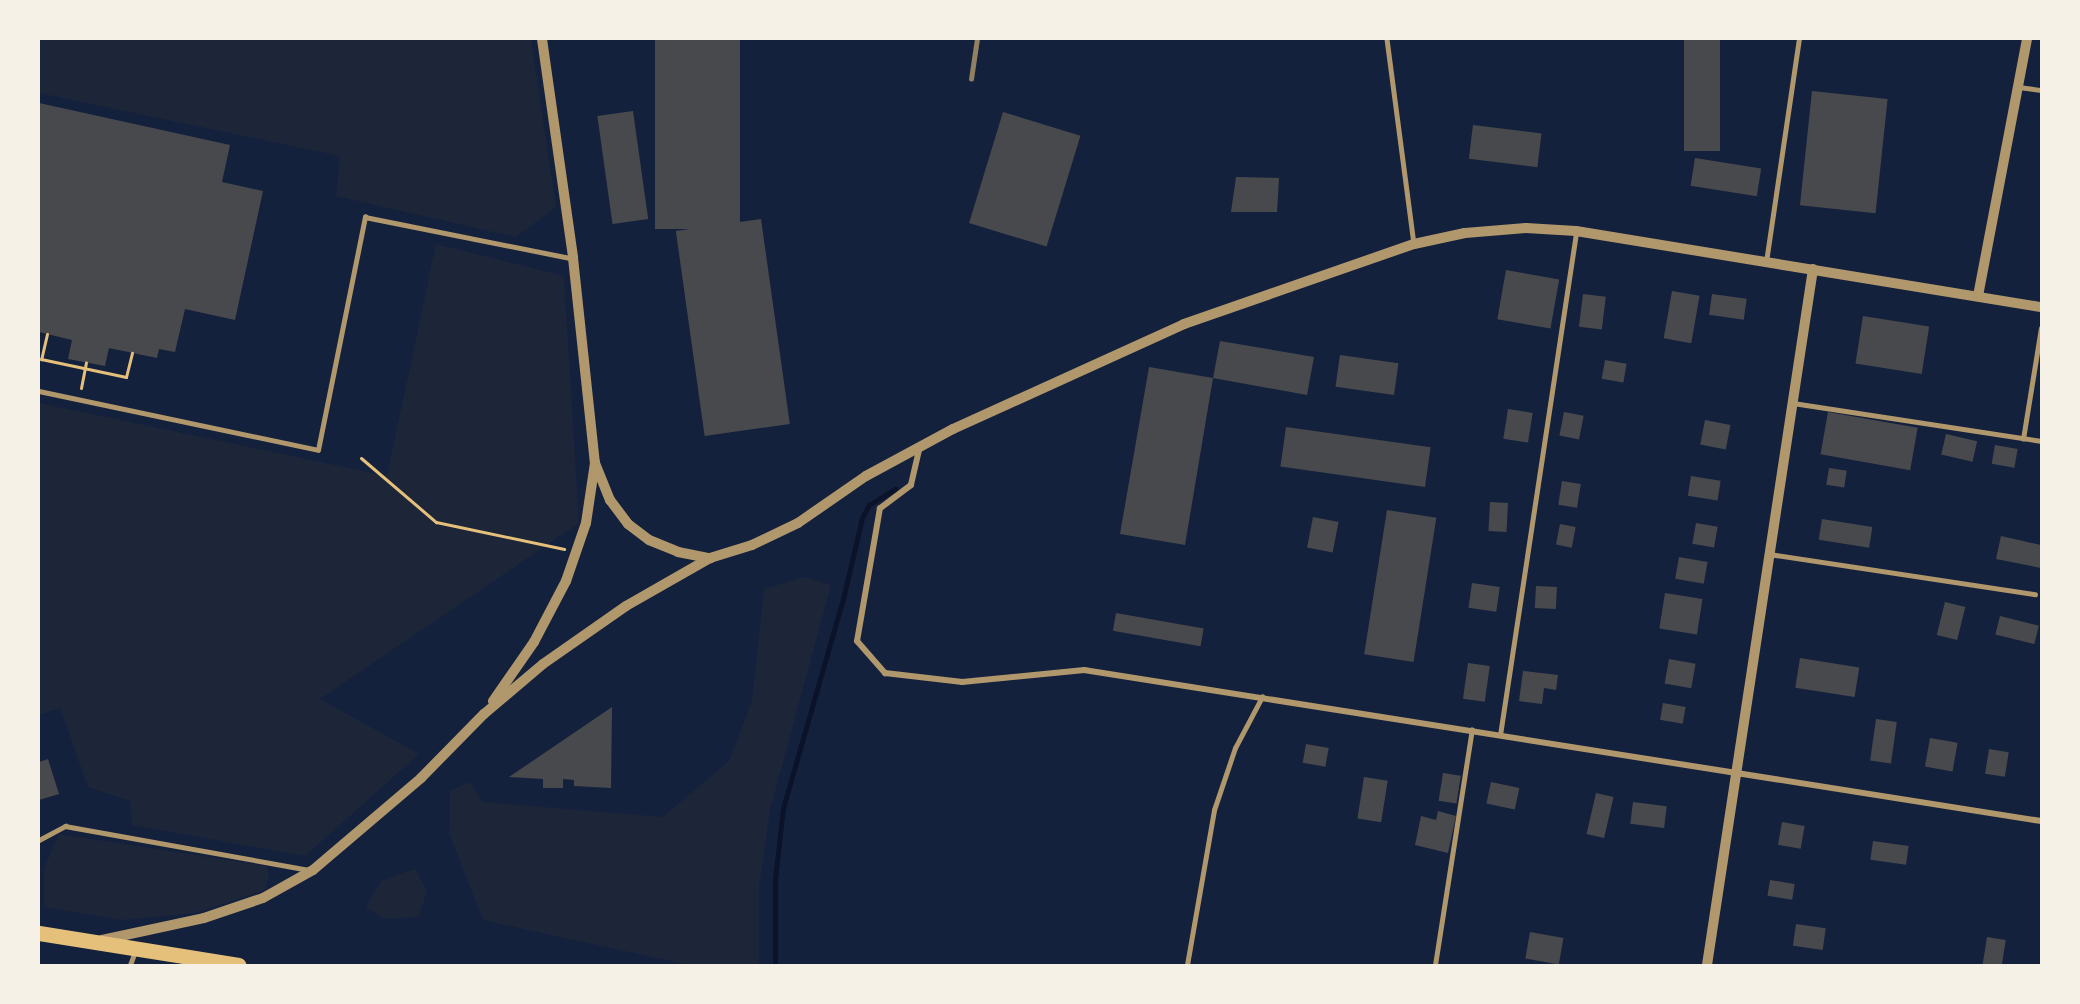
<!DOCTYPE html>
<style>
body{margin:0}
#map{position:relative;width:2080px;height:1004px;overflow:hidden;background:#14213d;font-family:Raleway,sans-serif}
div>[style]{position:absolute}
.green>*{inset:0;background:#1d2539}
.stream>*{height:5px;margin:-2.5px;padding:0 2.5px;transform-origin:2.5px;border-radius:2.5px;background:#0b132b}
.building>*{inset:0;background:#48494c;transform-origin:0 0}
.path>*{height:3px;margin:-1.5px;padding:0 1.5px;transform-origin:1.5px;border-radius:1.5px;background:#e5c07b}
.service>*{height:4.5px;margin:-2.25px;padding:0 2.25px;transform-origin:2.25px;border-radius:2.25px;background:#b1986c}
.minor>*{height:6px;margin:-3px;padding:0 3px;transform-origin:3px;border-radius:3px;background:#b1986c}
.tertiary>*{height:10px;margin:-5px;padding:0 5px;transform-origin:5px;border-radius:5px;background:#b1986c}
.primary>*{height:15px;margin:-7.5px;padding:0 7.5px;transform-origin:7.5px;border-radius:7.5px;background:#e5c07b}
.rail>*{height:4.5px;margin:-2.25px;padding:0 2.25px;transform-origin:2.25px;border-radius:2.25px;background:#918062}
span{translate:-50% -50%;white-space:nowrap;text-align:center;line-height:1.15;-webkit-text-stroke:4.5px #f6f1e7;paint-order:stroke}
.frame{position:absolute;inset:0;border:40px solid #f6f1e7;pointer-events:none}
</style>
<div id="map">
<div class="green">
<div style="clip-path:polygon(39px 39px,531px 39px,556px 207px,516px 237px,336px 196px,340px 156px,39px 93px)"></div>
<div style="clip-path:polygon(436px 244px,564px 276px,579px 523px,320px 699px,419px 754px,305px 856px,132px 825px,130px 801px,88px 787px,60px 708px,39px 715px,39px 403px,387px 476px)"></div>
<div style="clip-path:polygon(804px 577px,831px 585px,770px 810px,759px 887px,759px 965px,689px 965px,483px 920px,449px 833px,450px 791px,470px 782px,483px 802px,663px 817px,729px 761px,752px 701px,764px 589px)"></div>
<div style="clip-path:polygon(59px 834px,267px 866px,269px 877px,265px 890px,195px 913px,122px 920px,44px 907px,44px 868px)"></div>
<div style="clip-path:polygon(415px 869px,427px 890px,419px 917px,383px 919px,366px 907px,381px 881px)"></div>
</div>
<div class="stream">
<div style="left:775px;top:965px;width:86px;rotate:-90deg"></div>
<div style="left:775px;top:879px;width:71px;rotate:-83.6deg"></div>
<div style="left:783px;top:808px;width:217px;rotate:-74deg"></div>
<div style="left:843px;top:599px;width:83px;rotate:-76.8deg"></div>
<div style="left:862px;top:518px;width:15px;rotate:-62deg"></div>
<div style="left:869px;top:505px;width:31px;rotate:-32deg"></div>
</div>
<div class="building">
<div style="left:655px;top:39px;width:85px;height:190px"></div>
<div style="left:1684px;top:39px;width:36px;height:112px"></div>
<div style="left:1812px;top:91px;width:76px;height:115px;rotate:6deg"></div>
<div style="clip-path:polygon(39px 103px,230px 145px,222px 182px,263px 191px,235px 320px,185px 309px,175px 352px,159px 349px,157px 358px,109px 348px,105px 366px,68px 359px,72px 340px,39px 332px)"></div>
<div style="left:633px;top:111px;width:109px;height:36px;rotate:82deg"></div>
<div style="left:1003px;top:112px;width:81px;height:116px;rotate:17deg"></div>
<div style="left:1473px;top:125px;width:69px;height:34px;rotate:7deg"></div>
<div style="left:1695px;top:158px;width:67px;height:28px;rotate:9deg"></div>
<div style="clip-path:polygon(1236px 177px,1279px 178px,1277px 212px,1231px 212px)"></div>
<div style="left:761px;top:219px;width:207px;height:86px;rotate:82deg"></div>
<div style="left:1506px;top:270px;width:54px;height:50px;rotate:10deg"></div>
<div style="left:1672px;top:291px;width:28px;height:48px;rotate:10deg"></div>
<div style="left:1583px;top:294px;width:23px;height:33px;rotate:7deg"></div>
<div style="left:1712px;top:294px;width:35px;height:21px;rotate:8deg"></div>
<div style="left:1863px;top:316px;width:67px;height:48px;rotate:9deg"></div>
<div style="clip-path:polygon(1220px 341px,1314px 357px,1307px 395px,1213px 378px,1185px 545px,1120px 534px,1149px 367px,1213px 378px)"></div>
<div style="left:1340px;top:355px;width:59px;height:32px;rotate:8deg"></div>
<div style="left:1605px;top:360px;width:22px;height:19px;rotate:10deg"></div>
<div style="left:1508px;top:409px;width:25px;height:30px;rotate:9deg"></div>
<div style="left:1564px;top:412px;width:20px;height:24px;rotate:11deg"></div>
<div style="left:1828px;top:412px;width:91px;height:43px;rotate:10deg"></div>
<div style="left:1705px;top:420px;width:26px;height:25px;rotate:11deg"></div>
<div style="left:1286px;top:427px;width:146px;height:40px;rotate:8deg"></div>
<div style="left:1946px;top:434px;width:32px;height:21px;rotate:13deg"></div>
<div style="left:1995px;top:445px;width:23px;height:19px;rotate:10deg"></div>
<div style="left:1829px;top:468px;width:18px;height:17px;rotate:9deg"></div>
<div style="left:1691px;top:476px;width:30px;height:20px;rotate:9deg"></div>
<div style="left:1562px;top:481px;width:19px;height:24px;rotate:9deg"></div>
<div style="left:1490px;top:502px;width:18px;height:29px;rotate:3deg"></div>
<div style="left:1387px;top:510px;width:50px;height:146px;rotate:9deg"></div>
<div style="left:1313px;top:517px;width:26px;height:31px;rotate:11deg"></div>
<div style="left:1822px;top:519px;width:51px;height:21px;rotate:9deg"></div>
<div style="left:1696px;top:523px;width:22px;height:21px;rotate:10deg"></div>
<div style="left:1560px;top:524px;width:16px;height:21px;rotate:11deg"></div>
<div style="clip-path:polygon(2001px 536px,2041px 545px,2041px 568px,1996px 559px)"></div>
<div style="left:1679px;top:557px;width:29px;height:22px;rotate:10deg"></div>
<div style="left:1472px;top:583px;width:28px;height:25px;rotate:8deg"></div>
<div style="left:1536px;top:586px;width:21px;height:22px;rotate:3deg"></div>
<div style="left:1665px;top:593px;width:38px;height:36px;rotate:9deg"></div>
<div style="left:1945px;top:602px;width:21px;height:34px;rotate:14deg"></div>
<div style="left:1116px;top:613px;width:89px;height:18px;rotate:10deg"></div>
<div style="left:2000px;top:616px;width:40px;height:19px;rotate:14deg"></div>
<div style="left:1800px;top:658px;width:60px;height:30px;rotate:9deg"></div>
<div style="left:1669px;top:659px;width:27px;height:25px;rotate:10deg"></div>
<div style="left:1468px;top:663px;width:22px;height:36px;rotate:8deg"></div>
<div style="clip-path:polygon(1523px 671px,1558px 675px,1556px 690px,1544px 688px,1542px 704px,1519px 701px)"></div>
<div style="left:1663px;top:703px;width:23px;height:17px;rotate:10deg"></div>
<div style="clip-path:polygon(612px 707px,611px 788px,574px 786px,574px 780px,563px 779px,563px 788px,543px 788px,543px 779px,509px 777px)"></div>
<div style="left:1876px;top:719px;width:21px;height:42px;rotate:8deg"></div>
<div style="left:1930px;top:738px;width:28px;height:29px;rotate:10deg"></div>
<div style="left:1306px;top:744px;width:23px;height:19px;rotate:10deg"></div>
<div style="left:1989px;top:749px;width:20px;height:25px;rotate:9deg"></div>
<div style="clip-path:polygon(48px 759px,59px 794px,39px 800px,39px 762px)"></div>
<div style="left:1443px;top:773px;width:18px;height:28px;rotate:9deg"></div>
<div style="left:1364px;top:777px;width:24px;height:42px;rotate:9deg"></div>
<div style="left:1491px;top:782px;width:29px;height:22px;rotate:12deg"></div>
<div style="left:1596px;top:793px;width:18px;height:42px;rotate:13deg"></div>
<div style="left:1633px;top:802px;width:34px;height:22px;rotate:7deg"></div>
<div style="clip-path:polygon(1438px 811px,1456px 816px,1448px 853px,1415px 845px,1421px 816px,1436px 820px)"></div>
<div style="left:1782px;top:822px;width:23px;height:23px;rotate:10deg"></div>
<div style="left:1873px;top:841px;width:36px;height:19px;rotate:8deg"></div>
<div style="left:1770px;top:880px;width:25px;height:16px;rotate:9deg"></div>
<div style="left:1796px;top:924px;width:30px;height:22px;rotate:8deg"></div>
<div style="left:1530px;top:932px;width:34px;height:27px;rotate:10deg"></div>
<div style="left:1987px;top:937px;width:19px;height:28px;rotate:9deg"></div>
</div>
<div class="path">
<div style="left:47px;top:334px;width:26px;rotate:103deg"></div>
<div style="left:41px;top:359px;width:87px;rotate:12deg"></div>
<div style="left:126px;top:377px;width:25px;rotate:-76deg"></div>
<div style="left:81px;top:388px;width:26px;rotate:-79deg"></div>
<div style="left:361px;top:458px;width:99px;rotate:40.5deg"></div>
<div style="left:436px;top:522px;width:131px;rotate:11.9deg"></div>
</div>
<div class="service">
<div style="left:1387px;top:39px;width:207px;rotate:82.5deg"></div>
<div style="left:2019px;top:87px;width:22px;rotate:8deg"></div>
<div style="left:1766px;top:262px;width:225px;rotate:-81.6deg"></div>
<div style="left:39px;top:391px;width:285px;rotate:11.9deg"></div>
<div style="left:318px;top:450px;width:238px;rotate:-78.6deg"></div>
<div style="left:365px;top:217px;width:210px;rotate:11.3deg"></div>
<div style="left:1793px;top:403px;width:251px;rotate:8.7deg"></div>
<div style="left:2023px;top:439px;width:112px;rotate:-80.8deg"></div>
<div style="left:1769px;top:554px;width:269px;rotate:8.6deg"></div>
<div style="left:1500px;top:735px;width:508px;rotate:-81.39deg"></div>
<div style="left:39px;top:840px;width:30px;rotate:-28deg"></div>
<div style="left:65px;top:826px;width:249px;rotate:10.2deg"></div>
<div style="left:130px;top:965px;width:15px;rotate:-70deg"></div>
<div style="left:1187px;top:965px;width:157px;rotate:-80.1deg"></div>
<div style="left:1214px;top:810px;width:65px;rotate:-71.3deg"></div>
<div style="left:1235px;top:748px;width:58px;rotate:-62.1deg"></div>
<div style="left:1435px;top:965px;width:238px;rotate:-81.1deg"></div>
</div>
<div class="minor">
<div style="left:919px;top:450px;width:36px;rotate:103deg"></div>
<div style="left:911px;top:485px;width:39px;rotate:143deg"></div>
<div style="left:880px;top:508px;width:135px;rotate:99.8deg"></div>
<div style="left:857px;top:641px;width:43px;rotate:48.8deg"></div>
<div style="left:885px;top:673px;width:78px;rotate:6.7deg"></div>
<div style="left:962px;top:682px;width:123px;rotate:-5.6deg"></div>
<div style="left:1084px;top:670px;width:969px;rotate:8.97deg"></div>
</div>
<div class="tertiary">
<div style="left:542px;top:39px;width:221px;rotate:81.9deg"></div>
<div style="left:573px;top:258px;width:206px;rotate:83.9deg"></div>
<div style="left:595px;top:463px;width:40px;rotate:68deg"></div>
<div style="left:610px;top:500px;width:30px;rotate:53deg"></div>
<div style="left:628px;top:524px;width:26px;rotate:37deg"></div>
<div style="left:649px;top:540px;width:31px;rotate:22deg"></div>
<div style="left:678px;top:552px;width:33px;rotate:11deg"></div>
<div style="left:1978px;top:296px;width:262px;rotate:-79.2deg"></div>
<div style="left:493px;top:701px;width:72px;rotate:-55.2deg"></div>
<div style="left:534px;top:642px;width:69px;rotate:-62.3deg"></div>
<div style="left:566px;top:581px;width:61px;rotate:-71deg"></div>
<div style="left:586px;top:523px;width:61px;rotate:-81.5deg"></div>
<div style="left:102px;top:940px;width:104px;rotate:-12.2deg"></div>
<div style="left:204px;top:918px;width:62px;rotate:-18.7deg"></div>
<div style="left:263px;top:898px;width:57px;rotate:-29.2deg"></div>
<div style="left:313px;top:870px;width:142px;rotate:-40.4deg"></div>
<div style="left:421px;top:778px;width:90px;rotate:-45.5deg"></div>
<div style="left:484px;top:714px;width:77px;rotate:-40.3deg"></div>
<div style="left:543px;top:664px;width:101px;rotate:-34.9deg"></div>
<div style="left:626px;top:606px;width:97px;rotate:-29.7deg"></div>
<div style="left:710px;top:558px;width:44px;rotate:-17.2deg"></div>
<div style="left:752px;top:545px;width:51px;rotate:-25.6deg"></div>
<div style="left:798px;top:523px;width:83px;rotate:-34.7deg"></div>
<div style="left:866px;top:476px;width:99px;rotate:-28.4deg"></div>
<div style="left:953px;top:429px;width:254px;rotate:-24.4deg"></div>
<div style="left:1184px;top:324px;width:244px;rotate:-19.2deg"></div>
<div style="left:1414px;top:244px;width:52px;rotate:-12.2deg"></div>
<div style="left:1465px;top:233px;width:61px;rotate:-4.7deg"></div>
<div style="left:1526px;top:228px;width:50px;rotate:3.4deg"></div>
<div style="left:1576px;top:231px;width:471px;rotate:9.3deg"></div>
<div style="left:1707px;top:965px;width:704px;rotate:-81.34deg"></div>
</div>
<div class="primary">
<div style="left:39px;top:933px;width:202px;rotate:9.1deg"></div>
</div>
<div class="rail">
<div style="left:971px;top:79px;width:40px;rotate:-81.5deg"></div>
</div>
<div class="frame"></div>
</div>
